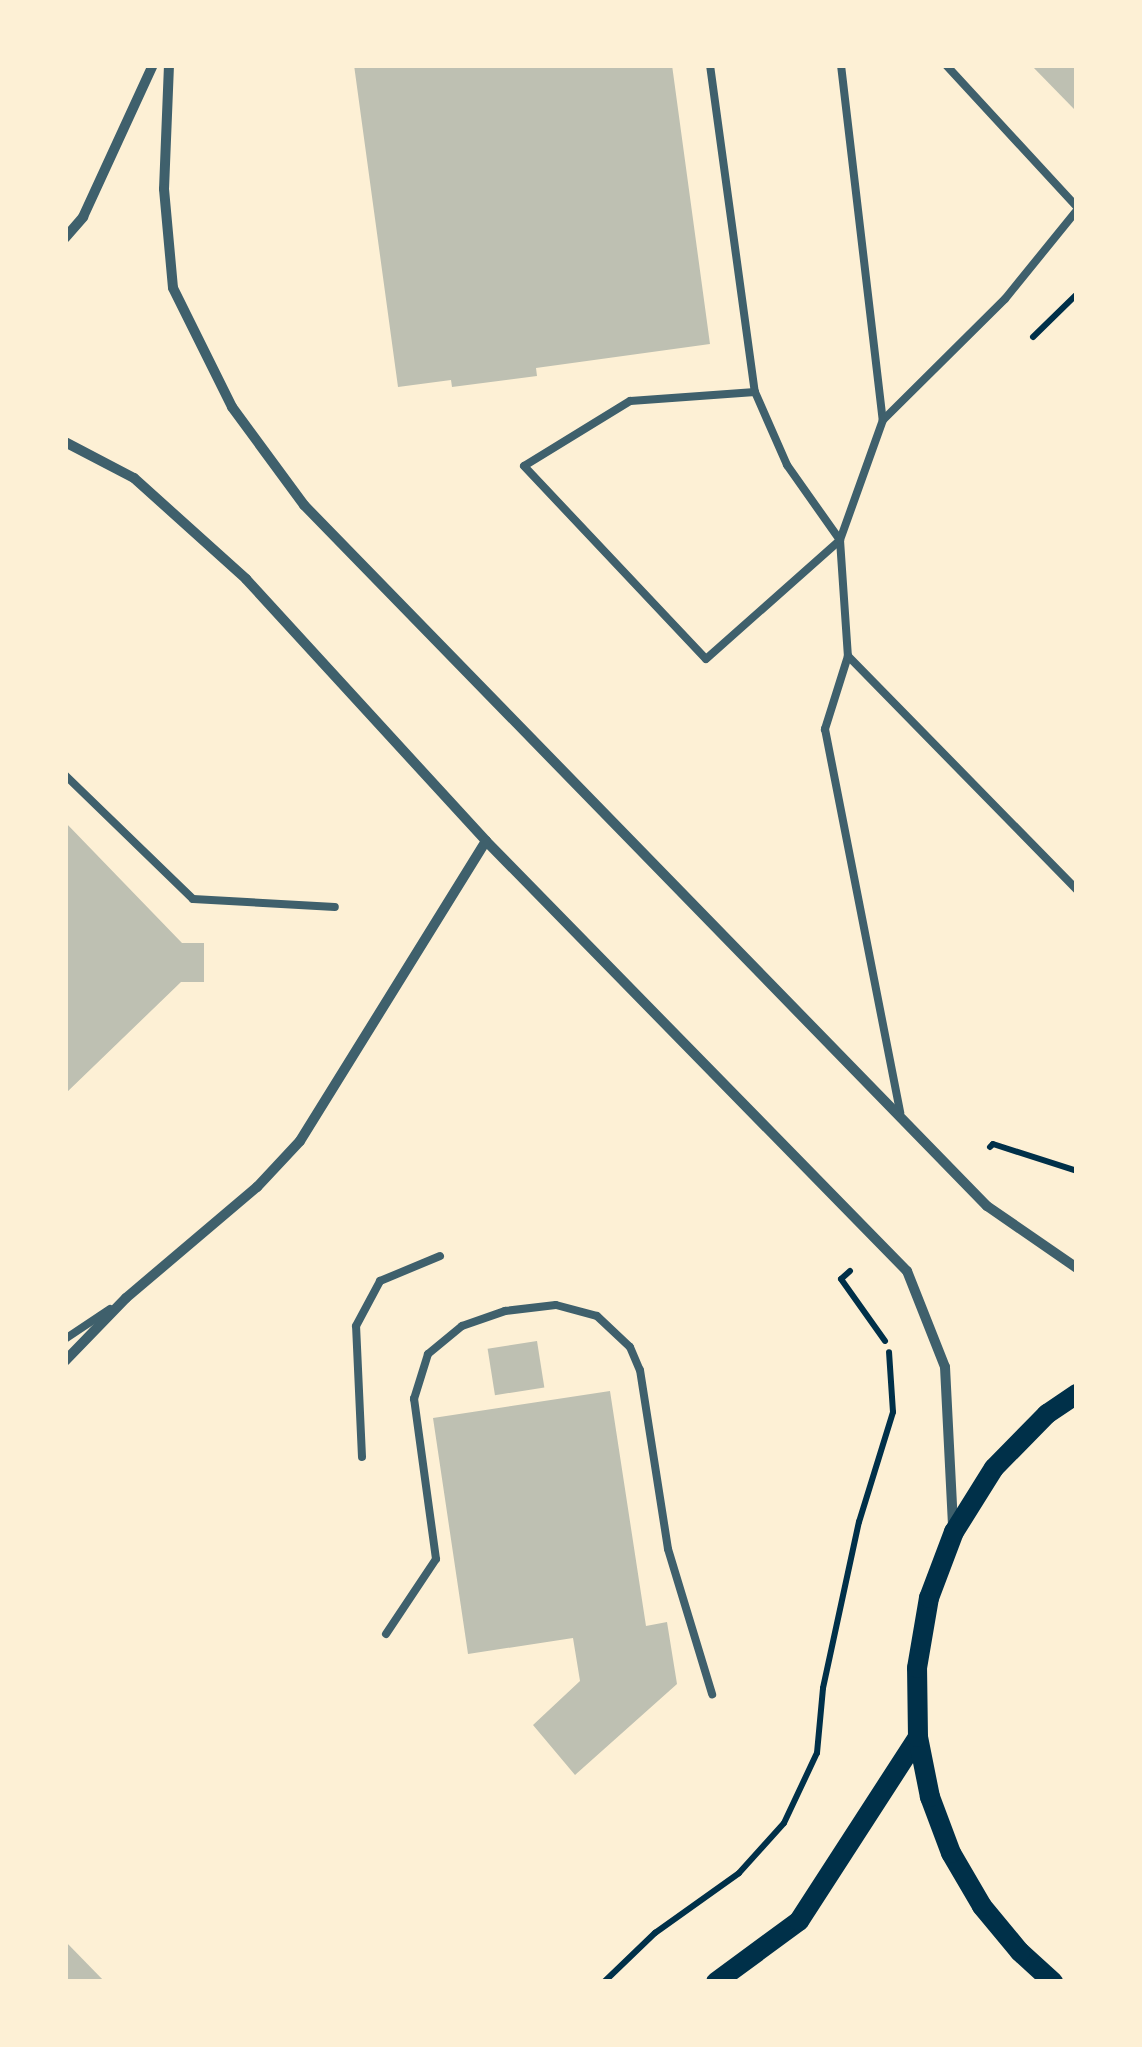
<!DOCTYPE html>
<style>
body{margin:0}
#map{position:relative;width:1142px;height:2047px;overflow:hidden;background:#fdf0d5;font-family:"Titillium Web",sans-serif}
div>[style]{position:absolute}
.building>*{inset:0;background:#bec0b2;transform-origin:0 0}
.path>*{height:6px;margin:-3px;padding:0 3px;transform-origin:3px;border-radius:3px;background:#003049}
.service>*{height:8px;margin:-4px;padding:0 4px;transform-origin:4px;border-radius:4px;background:#3f606c}
.minor>*{height:10px;margin:-5px;padding:0 5px;transform-origin:5px;border-radius:5px;background:#3f606c}
.secondary>*{height:20px;margin:-10px;padding:0 10px;transform-origin:10px;border-radius:10px;background:#003049}
span{translate:-50% -50%;white-space:nowrap;text-align:center;line-height:1.15;-webkit-text-stroke:9px #fdf0d5;paint-order:stroke}
.frame{position:absolute;inset:0;border:68px solid #fdf0d5;pointer-events:none}
</style>
<div id="map">
<div class="building">
<div style="clip-path:polygon(354px 65px,672px 65px,710px 344px,536px 368px,537px 376px,452px 387px,451px 380px,398px 387px)"></div>
<div style="clip-path:polygon(1031px 65px,1077px 65px,1077px 106px,1074px 109px)"></div>
<div style="clip-path:polygon(65px 822px,182px 943px,204px 943px,204px 982px,181px 982px,65px 1094px)"></div>
<div style="left:537px;top:1341px;width:47px;height:50px;rotate:81deg"></div>
<div style="clip-path:polygon(610px 1391px,646px 1626px,667px 1622px,677px 1684px,575px 1775px,533px 1725px,580px 1681px,573px 1638px,468px 1654px,433px 1418px)"></div>
<div style="clip-path:polygon(65px 1941px,105px 1982px,65px 1982px)"></div>
</div>
<div class="path">
<div style="left:1033px;top:337px;width:62px;rotate:-44.3deg"></div>
<div style="left:990px;top:1147px;width:4px;rotate:-45deg"></div>
<div style="left:993px;top:1144px;width:88px;rotate:17.8deg"></div>
<div style="left:850px;top:1271px;width:12px;rotate:138deg"></div>
<div style="left:841px;top:1279px;width:76px;rotate:54.6deg"></div>
<div style="left:604px;top:1982px;width:71px;rotate:-43.9deg"></div>
<div style="left:655px;top:1933px;width:103px;rotate:-35.5deg"></div>
<div style="left:739px;top:1873px;width:67px;rotate:-48deg"></div>
<div style="left:784px;top:1823px;width:77px;rotate:-64.8deg"></div>
<div style="left:817px;top:1753px;width:65px;rotate:-84.7deg"></div>
<div style="left:823px;top:1688px;width:170px;rotate:-77.8deg"></div>
<div style="left:859px;top:1522px;width:115px;rotate:-72.8deg"></div>
<div style="left:893px;top:1412px;width:60px;rotate:-93.8deg"></div>
</div>
<div class="service">
<div style="left:710px;top:65px;width:330px;rotate:82.2deg"></div>
<div style="left:755px;top:392px;width:80px;rotate:66.3deg"></div>
<div style="left:787px;top:465px;width:92px;rotate:54.8deg"></div>
<div style="left:840px;top:540px;width:116px;rotate:86.1deg"></div>
<div style="left:848px;top:656px;width:77px;rotate:107.5deg"></div>
<div style="left:825px;top:729px;width:391px;rotate:78.9deg"></div>
<div style="left:841px;top:65px;width:357px;rotate:83.3deg"></div>
<div style="left:946px;top:65px;width:193px;rotate:47.3deg"></div>
<div style="left:755px;top:392px;width:125px;rotate:175.9deg"></div>
<div style="left:630px;top:401px;width:124px;rotate:148.5deg"></div>
<div style="left:524px;top:466px;width:265px;rotate:46.7deg"></div>
<div style="left:706px;top:659px;width:179px;rotate:-41.6deg"></div>
<div style="left:840px;top:540px;width:127px;rotate:-70.3deg"></div>
<div style="left:883px;top:420px;width:172px;rotate:-44.8deg"></div>
<div style="left:1005px;top:299px;width:114px;rotate:-51deg"></div>
<div style="left:848px;top:656px;width:327px;rotate:45.6deg"></div>
<div style="left:65px;top:775px;width:178px;rotate:44.1deg"></div>
<div style="left:193px;top:899px;width:142px;rotate:3.2deg"></div>
<div style="left:65px;top:1339px;width:54px;rotate:-33.7deg"></div>
<div style="left:362px;top:1457px;width:131px;rotate:-92.6deg"></div>
<div style="left:356px;top:1326px;width:51px;rotate:-61.9deg"></div>
<div style="left:380px;top:1281px;width:65px;rotate:-22.6deg"></div>
<div style="left:386px;top:1634px;width:90px;rotate:-56.3deg"></div>
<div style="left:436px;top:1559px;width:162px;rotate:-97.8deg"></div>
<div style="left:414px;top:1399px;width:47px;rotate:-72.7deg"></div>
<div style="left:428px;top:1354px;width:44px;rotate:-39.5deg"></div>
<div style="left:462px;top:1326px;width:46px;rotate:-19.2deg"></div>
<div style="left:505px;top:1311px;width:51px;rotate:-6.7deg"></div>
<div style="left:556px;top:1305px;width:42px;rotate:15deg"></div>
<div style="left:597px;top:1316px;width:45px;rotate:43.2deg"></div>
<div style="left:630px;top:1347px;width:25px;rotate:67deg"></div>
<div style="left:640px;top:1370px;width:181px;rotate:81.1deg"></div>
<div style="left:668px;top:1549px;width:152px;rotate:73.1deg"></div>
</div>
<div class="minor">
<div style="left:169px;top:65px;width:124px;rotate:92.3deg"></div>
<div style="left:164px;top:189px;width:99px;rotate:84.8deg"></div>
<div style="left:173px;top:288px;width:133px;rotate:63.6deg"></div>
<div style="left:232px;top:407px;width:122px;rotate:53.7deg"></div>
<div style="left:304px;top:505px;width:979px;rotate:45.75deg"></div>
<div style="left:987px;top:1206px;width:109px;rotate:34.6deg"></div>
<div style="left:65px;top:238px;width:28px;rotate:-49deg"></div>
<div style="left:83px;top:217px;width:167px;rotate:-65.3deg"></div>
<div style="left:65px;top:442px;width:78px;rotate:27.6deg"></div>
<div style="left:134px;top:478px;width:151px;rotate:42deg"></div>
<div style="left:246px;top:579px;width:355px;rotate:47.5deg"></div>
<div style="left:486px;top:841px;width:602px;rotate:45.61deg"></div>
<div style="left:907px;top:1271px;width:103px;rotate:68.4deg"></div>
<div style="left:945px;top:1367px;width:160px;rotate:87.1deg"></div>
<div style="left:65px;top:1361px;width:88px;rotate:-45.9deg"></div>
<div style="left:126px;top:1298px;width:172px;rotate:-40.3deg"></div>
<div style="left:257px;top:1187px;width:63px;rotate:-46.9deg"></div>
<div style="left:300px;top:1141px;width:353px;rotate:-58.2deg"></div>
</div>
<div class="secondary">
<div style="left:716px;top:1982px;width:103px;rotate:-36.3deg"></div>
<div style="left:799px;top:1921px;width:219px;rotate:-57.1deg"></div>
<div style="left:1053px;top:1982px;width:45px;rotate:-137.7deg"></div>
<div style="left:1020px;top:1952px;width:60px;rotate:-129.6deg"></div>
<div style="left:982px;top:1906px;width:61px;rotate:-120.3deg"></div>
<div style="left:951px;top:1853px;width:60px;rotate:-110.6deg"></div>
<div style="left:930px;top:1797px;width:61px;rotate:-101.3deg"></div>
<div style="left:918px;top:1737px;width:69px;rotate:-90.8deg"></div>
<div style="left:917px;top:1668px;width:71px;rotate:-80.3deg"></div>
<div style="left:929px;top:1598px;width:71px;rotate:-69.3deg"></div>
<div style="left:954px;top:1532px;width:75px;rotate:-58deg"></div>
<div style="left:994px;top:1468px;width:76px;rotate:-45.5deg"></div>
<div style="left:1047px;top:1414px;width:36px;rotate:-34deg"></div>
</div>
<div class="frame"></div>
</div>
